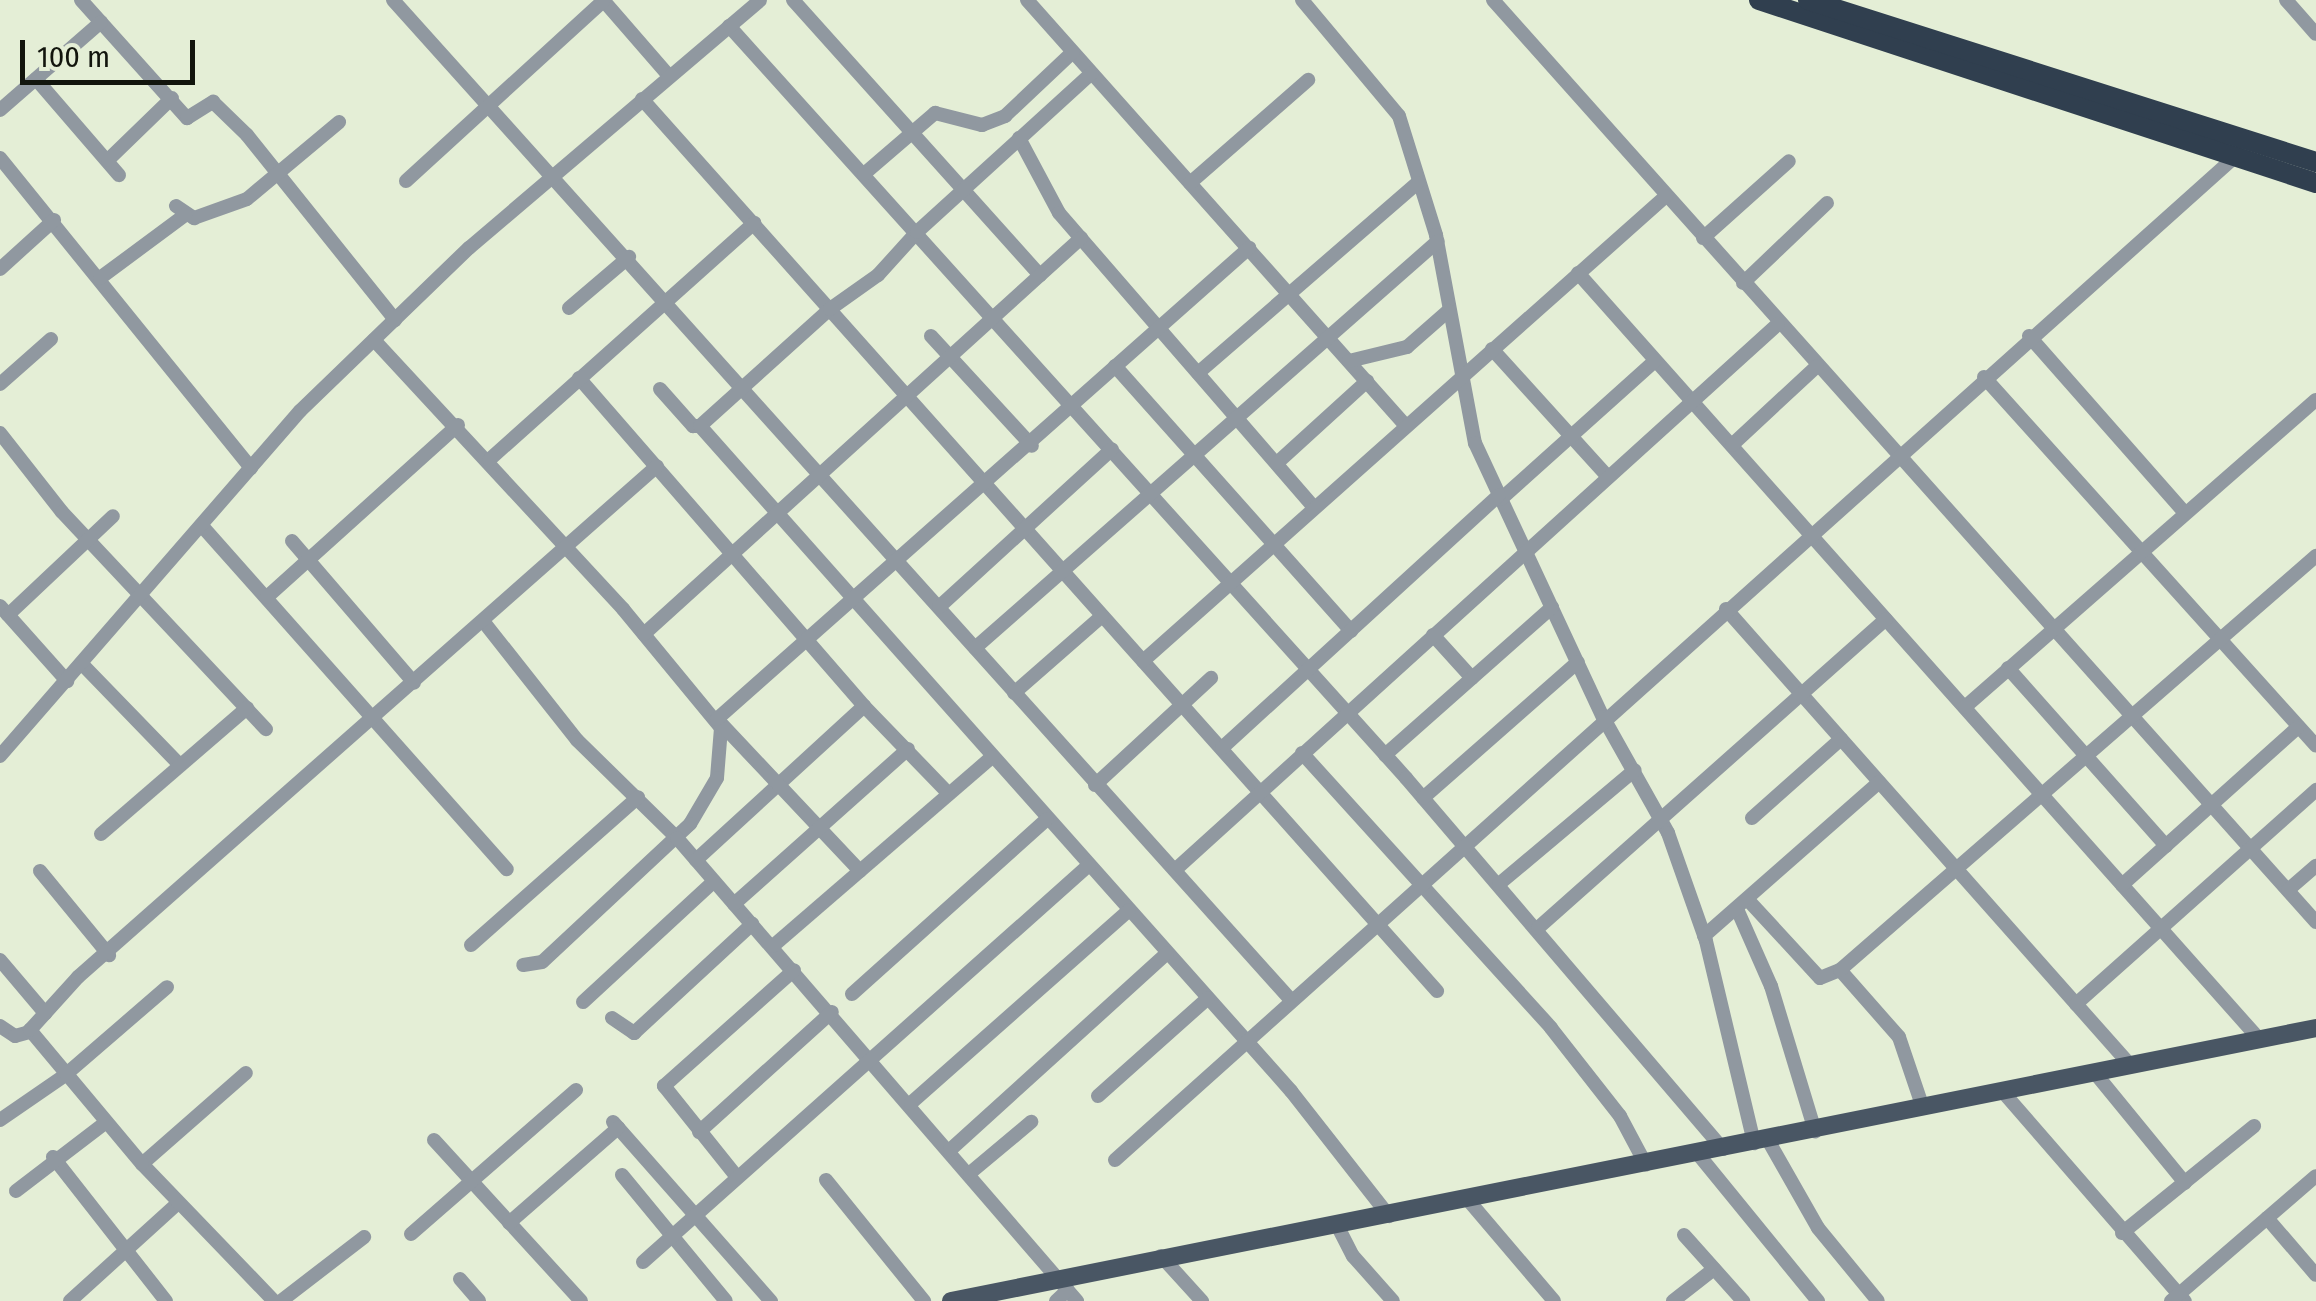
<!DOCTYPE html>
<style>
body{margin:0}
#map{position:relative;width:2316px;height:1301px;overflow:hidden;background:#e4eed6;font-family:"Fira Sans Condensed",sans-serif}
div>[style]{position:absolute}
.minor>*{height:14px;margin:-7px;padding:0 7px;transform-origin:7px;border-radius:7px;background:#9098a0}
.major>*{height:18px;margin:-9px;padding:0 9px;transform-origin:9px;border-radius:9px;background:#495664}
.highway>*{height:20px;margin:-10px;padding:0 10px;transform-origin:10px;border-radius:10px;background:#303f4f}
span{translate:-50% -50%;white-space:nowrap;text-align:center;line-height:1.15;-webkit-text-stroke:9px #e4eed6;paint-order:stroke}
.scale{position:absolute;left:20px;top:40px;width:175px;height:45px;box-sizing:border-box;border:5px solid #12150d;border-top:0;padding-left:12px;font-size:30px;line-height:35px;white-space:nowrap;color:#12150d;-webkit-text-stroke:8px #e4eed6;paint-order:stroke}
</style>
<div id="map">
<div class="minor">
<div style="left:81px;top:0;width:159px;rotate:48.1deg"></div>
<div style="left:187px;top:118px;width:31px;rotate:-32deg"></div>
<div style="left:213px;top:102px;width:47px;rotate:44.1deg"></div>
<div style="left:247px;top:135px;width:237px;rotate:51.3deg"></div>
<div style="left:393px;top:0;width:1343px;rotate:48.08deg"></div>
<div style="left:603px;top:0;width:101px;rotate:49deg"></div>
<div style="left:793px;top:0;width:370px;rotate:48.1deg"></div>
<div style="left:1027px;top:0;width:570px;rotate:48.34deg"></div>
<div style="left:1302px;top:0;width:151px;rotate:50.1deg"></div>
<div style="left:1399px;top:116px;width:125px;rotate:72.7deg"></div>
<div style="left:1436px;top:235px;width:212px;rotate:79.4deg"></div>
<div style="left:1475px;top:443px;width:302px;rotate:65deg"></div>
<div style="left:1603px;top:717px;width:133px;rotate:60.7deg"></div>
<div style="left:1668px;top:833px;width:114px;rotate:70.6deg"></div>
<div style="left:1706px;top:941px;width:208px;rotate:76.6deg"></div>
<div style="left:1493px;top:0;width:1236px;rotate:48.25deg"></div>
<div style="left:2286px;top:0;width:45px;rotate:48.6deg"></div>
<div style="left:729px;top:26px;width:1012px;rotate:48deg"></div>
<div style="left:1406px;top:778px;width:488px;rotate:49.5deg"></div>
<div style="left:36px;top:79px;width:127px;rotate:49.2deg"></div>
<div style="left:642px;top:99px;width:1195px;rotate:48.29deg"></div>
<div style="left:0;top:110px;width:134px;rotate:-41.1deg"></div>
<div style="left:1019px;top:138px;width:85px;rotate:61.9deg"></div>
<div style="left:1059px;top:213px;width:388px;rotate:49.1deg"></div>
<div style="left:0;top:158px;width:399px;rotate:51deg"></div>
<div style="left:108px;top:160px;width:89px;rotate:-44.1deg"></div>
<div style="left:864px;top:174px;width:94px;rotate:-40.7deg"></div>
<div style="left:935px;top:113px;width:49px;rotate:14.3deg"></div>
<div style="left:982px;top:125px;width:25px;rotate:-21deg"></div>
<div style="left:1005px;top:116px;width:93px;rotate:-43.3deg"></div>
<div style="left:406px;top:181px;width:267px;rotate:-42.4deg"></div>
<div style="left:1190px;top:183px;width:157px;rotate:-41.1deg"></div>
<div style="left:176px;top:206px;width:22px;rotate:34deg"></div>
<div style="left:194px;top:218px;width:56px;rotate:-19.7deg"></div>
<div style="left:247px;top:199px;width:120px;rotate:-39.9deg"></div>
<div style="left:1703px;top:238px;width:115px;rotate:-41.8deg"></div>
<div style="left:0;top:269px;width:73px;rotate:-42.2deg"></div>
<div style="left:1578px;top:273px;width:1026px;rotate:48.36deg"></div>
<div style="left:100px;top:278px;width:106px;rotate:-36.5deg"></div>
<div style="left:1743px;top:283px;width:116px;rotate:-43.6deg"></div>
<div style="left:569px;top:308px;width:79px;rotate:-40.4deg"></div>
<div style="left:931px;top:336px;width:149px;rotate:47.4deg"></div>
<div style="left:2029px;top:336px;width:236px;rotate:48.6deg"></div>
<div style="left:374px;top:340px;width:367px;rotate:47.2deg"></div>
<div style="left:623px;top:609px;width:154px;rotate:50.5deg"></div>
<div style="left:721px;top:728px;width:50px;rotate:94.6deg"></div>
<div style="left:717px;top:778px;width:53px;rotate:120.4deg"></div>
<div style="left:690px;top:824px;width:202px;rotate:137deg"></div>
<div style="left:542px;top:962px;width:19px;rotate:171deg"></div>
<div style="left:1492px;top:349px;width:173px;rotate:47.8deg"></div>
<div style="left:1349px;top:361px;width:60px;rotate:-13.6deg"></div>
<div style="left:1407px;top:347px;width:55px;rotate:-41.3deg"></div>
<div style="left:1115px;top:366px;width:355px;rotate:48.3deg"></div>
<div style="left:1198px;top:373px;width:290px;rotate:-40.9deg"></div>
<div style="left:1984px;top:377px;width:496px;rotate:48deg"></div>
<div style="left:579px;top:378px;width:435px;rotate:49deg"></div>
<div style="left:864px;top:706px;width:122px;rotate:46deg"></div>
<div style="left:0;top:384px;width:68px;rotate:-41.4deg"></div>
<div style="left:660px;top:389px;width:50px;rotate:48.3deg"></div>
<div style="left:693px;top:426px;width:7px"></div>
<div style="left:700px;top:426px;width:175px;rotate:-42deg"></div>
<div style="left:830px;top:309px;width:59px;rotate:-35.3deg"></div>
<div style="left:878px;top:275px;width:58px;rotate:-47.8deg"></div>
<div style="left:917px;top:232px;width:236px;rotate:-42.3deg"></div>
<div style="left:700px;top:426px;width:890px;rotate:48.37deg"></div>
<div style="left:1291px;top:1091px;width:159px;rotate:51.9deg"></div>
<div style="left:0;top:433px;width:100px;rotate:51.9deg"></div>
<div style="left:62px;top:512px;width:298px;rotate:46.8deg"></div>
<div style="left:1732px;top:445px;width:116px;rotate:-42.9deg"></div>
<div style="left:489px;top:460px;width:356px;rotate:-41.8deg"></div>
<div style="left:1277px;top:463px;width:122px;rotate:-42.3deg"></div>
<div style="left:1501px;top:499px;width:207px;rotate:-41.9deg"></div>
<div style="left:202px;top:526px;width:459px;rotate:48.4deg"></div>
<div style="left:292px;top:541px;width:187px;rotate:49.3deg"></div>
<div style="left:267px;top:597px;width:257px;rotate:-42deg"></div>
<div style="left:0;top:606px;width:101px;rotate:48.2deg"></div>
<div style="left:939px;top:607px;width:234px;rotate:-42.4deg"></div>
<div style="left:1726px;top:609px;width:611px;rotate:48.45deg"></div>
<div style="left:8px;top:615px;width:144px;rotate:-43.3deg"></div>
<div style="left:483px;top:621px;width:152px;rotate:51.7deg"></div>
<div style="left:577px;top:740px;width:140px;rotate:44.4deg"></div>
<div style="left:677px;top:838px;width:612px;rotate:49.18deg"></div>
<div style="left:644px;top:634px;width:590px;rotate:-42.18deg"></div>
<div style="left:1433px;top:635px;width:58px;rotate:47.8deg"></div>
<div style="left:975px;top:648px;width:616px;rotate:-41.32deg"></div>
<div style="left:1143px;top:661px;width:700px;rotate:-41.64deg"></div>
<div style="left:82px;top:664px;width:138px;rotate:45.9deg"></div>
<div style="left:2008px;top:668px;width:238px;rotate:48.4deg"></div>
<div style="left:1014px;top:693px;width:117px;rotate:-41.2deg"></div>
<div style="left:1965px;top:707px;width:466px;rotate:-41.2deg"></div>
<div style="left:1222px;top:748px;width:375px;rotate:-42.4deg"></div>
<div style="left:1302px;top:753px;width:371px;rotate:47.8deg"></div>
<div style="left:1551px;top:1028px;width:112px;rotate:51.9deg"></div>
<div style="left:1620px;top:1116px;width:55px;rotate:62deg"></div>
<div style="left:1385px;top:755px;width:223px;rotate:-41.5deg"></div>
<div style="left:0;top:756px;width:457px;rotate:-49deg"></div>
<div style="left:300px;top:411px;width:235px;rotate:-44deg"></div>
<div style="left:469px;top:248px;width:382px;rotate:-40.4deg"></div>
<div style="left:1095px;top:785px;width:158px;rotate:-42.7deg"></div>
<div style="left:1423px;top:798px;width:206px;rotate:-41.3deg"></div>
<div style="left:1752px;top:818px;width:119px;rotate:-41.6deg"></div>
<div style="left:101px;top:834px;width:193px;rotate:-40.8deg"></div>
<div style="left:696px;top:860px;width:228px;rotate:-42.5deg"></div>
<div style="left:1175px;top:870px;width:813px;rotate:-42.16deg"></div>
<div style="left:40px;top:871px;width:109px;rotate:50.6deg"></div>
<div style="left:860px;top:871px;width:209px;rotate:-133.3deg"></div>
<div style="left:717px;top:719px;width:711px;rotate:-41.52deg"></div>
<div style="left:1499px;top:884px;width:177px;rotate:-40deg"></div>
<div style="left:2122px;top:885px;width:237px;rotate:-41.9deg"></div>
<div style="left:2288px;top:890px;width:37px;rotate:-41deg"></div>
<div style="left:1748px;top:900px;width:106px;rotate:47.3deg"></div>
<div style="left:1820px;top:978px;width:22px;rotate:-22deg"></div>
<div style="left:734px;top:904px;width:233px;rotate:-41.7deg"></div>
<div style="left:1737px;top:909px;width:84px;rotate:66.2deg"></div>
<div style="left:1771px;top:986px;width:152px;rotate:73.1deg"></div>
<div style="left:1538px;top:928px;width:465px;rotate:-41.6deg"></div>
<div style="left:1704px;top:936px;width:233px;rotate:-41.3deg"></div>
<div style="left:471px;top:945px;width:223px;rotate:-41.5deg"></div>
<div style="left:773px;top:946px;width:289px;rotate:-40.8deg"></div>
<div style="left:0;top:960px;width:70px;rotate:49.7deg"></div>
<div style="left:852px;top:994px;width:262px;rotate:-41.9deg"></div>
<div style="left:583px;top:1002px;width:178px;rotate:-42.7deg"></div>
<div style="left:2076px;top:1004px;width:322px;rotate:-41.7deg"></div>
<div style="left:612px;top:1018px;width:27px;rotate:34deg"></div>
<div style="left:634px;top:1033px;width:161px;rotate:-42.7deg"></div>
<div style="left:0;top:1026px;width:18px;rotate:34deg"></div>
<div style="left:15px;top:1036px;width:16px;rotate:-15deg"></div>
<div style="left:2095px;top:1073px;width:142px;rotate:50.7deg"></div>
<div style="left:2003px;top:1092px;width:277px;rotate:49deg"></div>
<div style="left:1098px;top:1096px;width:147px;rotate:-41.7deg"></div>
<div style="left:911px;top:1103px;width:291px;rotate:-41.5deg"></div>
<div style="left:1923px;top:1108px;width:75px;rotate:-108.7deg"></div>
<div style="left:1899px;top:1037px;width:89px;rotate:-131.4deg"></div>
<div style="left:1840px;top:970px;width:631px;rotate:-41.02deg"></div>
<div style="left:0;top:1120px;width:78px;rotate:-34.5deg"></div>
<div style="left:64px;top:1076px;width:136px;rotate:-40.8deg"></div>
<div style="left:613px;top:1122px;width:239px;rotate:48.6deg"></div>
<div style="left:699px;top:1132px;width:179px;rotate:-42.1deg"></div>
<div style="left:434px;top:1140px;width:218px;rotate:47.6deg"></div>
<div style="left:1768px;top:1140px;width:101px;rotate:60.4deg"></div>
<div style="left:1818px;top:1228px;width:94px;rotate:50.6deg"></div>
<div style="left:950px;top:1150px;width:293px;rotate:-42.2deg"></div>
<div style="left:1698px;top:1154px;width:190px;rotate:50.8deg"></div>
<div style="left:53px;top:1157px;width:183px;rotate:51.9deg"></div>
<div style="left:1115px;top:1160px;width:1508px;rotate:-41.85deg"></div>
<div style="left:142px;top:1164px;width:138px;rotate:-41.2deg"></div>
<div style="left:970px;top:1173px;width:80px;rotate:-39.9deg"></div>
<div style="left:622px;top:1175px;width:163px;rotate:50.5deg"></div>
<div style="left:737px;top:1177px;width:117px;rotate:-128.7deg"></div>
<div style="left:664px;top:1086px;width:174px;rotate:-41.7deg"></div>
<div style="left:826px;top:1180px;width:156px;rotate:51deg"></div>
<div style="left:16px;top:1191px;width:112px;rotate:-37.4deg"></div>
<div style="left:1469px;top:1201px;width:131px;rotate:49.6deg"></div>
<div style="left:2267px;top:1218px;width:75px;rotate:49.3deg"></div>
<div style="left:509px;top:1223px;width:145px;rotate:-41.1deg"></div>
<div style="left:1337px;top:1225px;width:35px;rotate:63deg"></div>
<div style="left:1353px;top:1256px;width:60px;rotate:48.4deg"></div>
<div style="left:2122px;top:1233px;width:170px;rotate:-39deg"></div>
<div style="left:411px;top:1234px;width:219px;rotate:-41.1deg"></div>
<div style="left:1684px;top:1235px;width:89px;rotate:48.2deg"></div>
<div style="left:1161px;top:1256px;width:61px;rotate:47.7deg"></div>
<div style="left:643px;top:1262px;width:597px;rotate:-41.67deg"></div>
<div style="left:460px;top:1279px;width:29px;rotate:49deg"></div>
<div style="left:70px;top:1301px;width:146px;rotate:-42.2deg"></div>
<div style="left:274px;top:1301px;width:190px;rotate:-133.9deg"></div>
<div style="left:142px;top:1164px;width:175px;rotate:-129.9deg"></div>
<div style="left:30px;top:1030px;width:72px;rotate:-47.8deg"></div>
<div style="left:78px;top:977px;width:772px;rotate:-41.43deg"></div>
<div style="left:281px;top:1301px;width:105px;rotate:-37.6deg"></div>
<div style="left:1056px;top:1301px;width:16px;rotate:-43deg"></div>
<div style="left:1673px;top:1301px;width:52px;rotate:-38deg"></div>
<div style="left:2171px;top:1301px;width:191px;rotate:-40.8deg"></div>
</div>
<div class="major">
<div style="left:951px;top:1301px;width:1392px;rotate:-11.31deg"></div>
</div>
<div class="highway">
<div style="left:1759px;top:0;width:586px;rotate:18.19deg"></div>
<div style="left:1808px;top:0;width:533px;rotate:17.69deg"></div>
</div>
<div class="scale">100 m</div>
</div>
